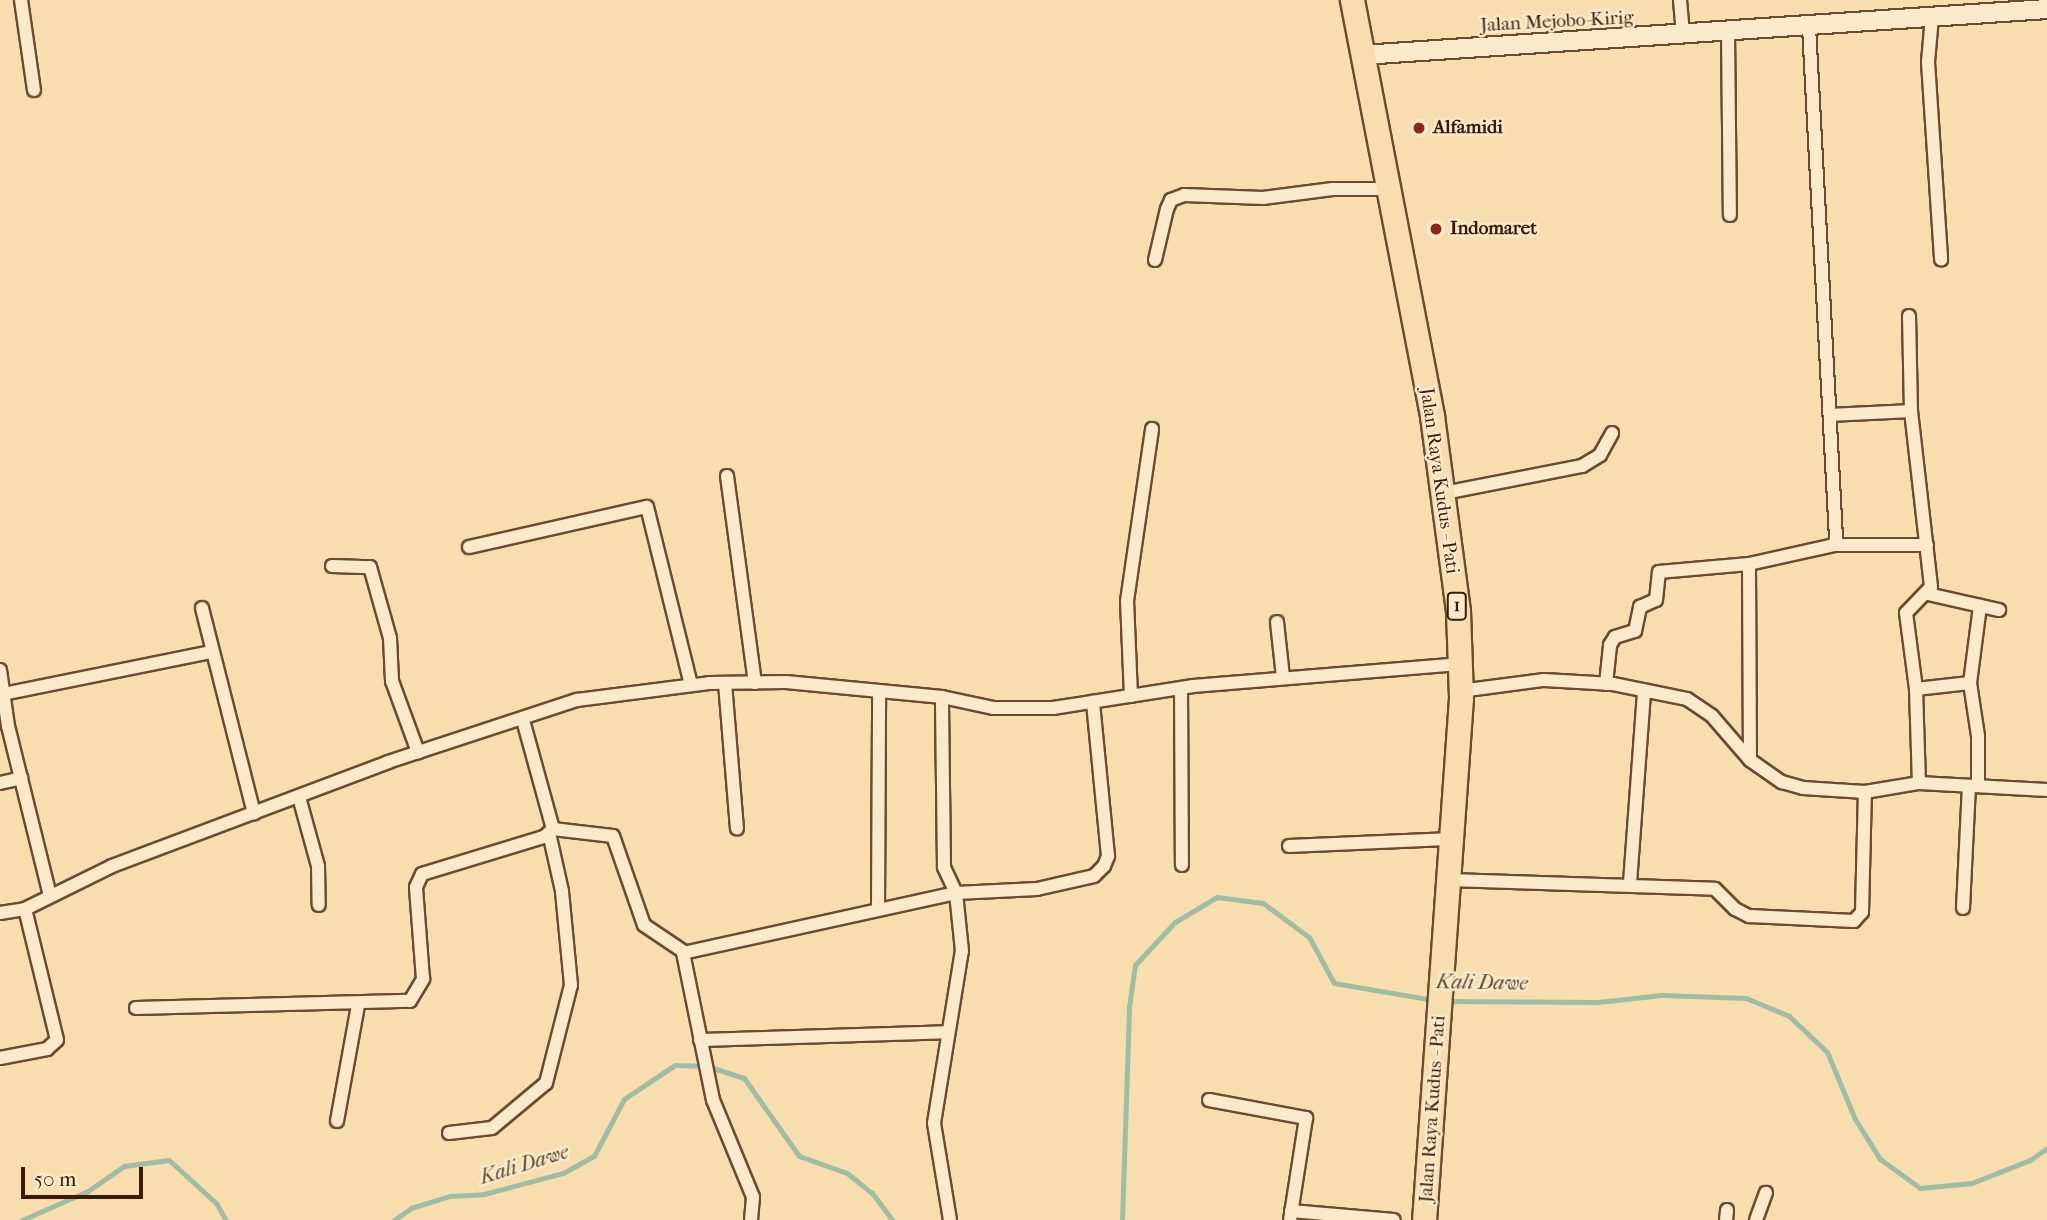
<!DOCTYPE html>
<style>
body{margin:0}
#map{position:relative;width:2047px;height:1220px;overflow:hidden;background:#f8ddae;font-family:"IM FELL French Canon",serif}
div>[style]{position:absolute}
.stream>*{height:5px;margin:-2.5px;padding:0 2.5px;transform-origin:2.5px;border-radius:2.5px;background:#9fbda4}
.roads{filter:drop-shadow(2px 0 #6a4b32) drop-shadow(-2px 0 #6a4b32) drop-shadow(0 2px #6a4b32) drop-shadow(0 -2px #6a4b32)}
.street>*{height:12px;margin:-6px;padding:0 6px;transform-origin:6px;border-radius:6px;background:#fae9ca}
.secondary>*{height:18px;margin:-9px;padding:0 9px;transform-origin:9px;border-radius:9px;background:#fae9ca}
.highway>*{height:23px;margin:-11.5px;padding:0 11.5px;transform-origin:11.5px;border-radius:11.5px;background:#f8ddae}
.dots>*{width:19px;height:19px;translate:-50% -50%;box-sizing:border-box;border:4px solid #fae9ca;border-radius:50%}
span{translate:-50% -50%;white-space:nowrap;text-align:center;line-height:1.15;-webkit-text-stroke:5px #fae9ca;paint-order:stroke}
.shield-label span{padding:2px 5px;background:#fae9ca;border:2px solid;border-radius:5px;-webkit-text-stroke-width:0}
.shield-label{font-size:18px;color:#3b1a09;font-weight:700}
.street-label{font-size:19px;color:#3b1a09}
.poi-label{font-size:19px;color:#3b1a09;font-weight:700}
.left{translate:0 -50%;text-align:left}
.water-label{font-size:21px;color:#594b38;font-style:italic}
.scale{position:absolute;left:21px;top:1167px;width:122px;height:32px;box-sizing:border-box;border:4px solid #3b1a09;border-top:0;padding-left:9px;font-size:21px;line-height:24px;white-space:nowrap;color:#3b1a09;-webkit-text-stroke:5px #fae9ca;paint-order:stroke}
</style>
<div id="map">
<div class="stream">
<div style="left:1446px;top:1001px;width:152px;rotate:0.4deg"></div>
<div style="left:1598px;top:1002px;width:64px;rotate:-6.2deg"></div>
<div style="left:1662px;top:995px;width:84px;rotate:2deg"></div>
<div style="left:1746px;top:998px;width:47px;rotate:22.7deg"></div>
<div style="left:1789px;top:1016px;width:52px;rotate:43.5deg"></div>
<div style="left:1827px;top:1052px;width:73px;rotate:67.3deg"></div>
<div style="left:1855px;top:1119px;width:47px;rotate:58deg"></div>
<div style="left:1880px;top:1159px;width:49px;rotate:35.9deg"></div>
<div style="left:1920px;top:1188px;width:52px;rotate:-5.5deg"></div>
<div style="left:1972px;top:1183px;width:62px;rotate:-21.6deg"></div>
<div style="left:2030px;top:1160px;width:21px;rotate:-35deg"></div>
<div style="left:22px;top:1220px;width:72px;rotate:-23.7deg"></div>
<div style="left:88px;top:1191px;width:44px;rotate:-34.8deg"></div>
<div style="left:124px;top:1166px;width:45px;rotate:-7.6deg"></div>
<div style="left:169px;top:1160px;width:64px;rotate:42.5deg"></div>
<div style="left:216px;top:1203px;width:20px;rotate:60deg"></div>
<div style="left:394px;top:1220px;width:21px;rotate:-35deg"></div>
<div style="left:411px;top:1208px;width:41px;rotate:-17.1deg"></div>
<div style="left:450px;top:1196px;width:34px;rotate:-3deg"></div>
<div style="left:484px;top:1194px;width:82px;rotate:-14.9deg"></div>
<div style="left:563px;top:1173px;width:35px;rotate:-29deg"></div>
<div style="left:594px;top:1156px;width:64px;rotate:-62.2deg"></div>
<div style="left:624px;top:1099px;width:61px;rotate:-33.7deg"></div>
<div style="left:675px;top:1065px;width:32px;rotate:2deg"></div>
<div style="left:707px;top:1066px;width:39px;rotate:18deg"></div>
<div style="left:744px;top:1078px;width:95px;rotate:54.8deg"></div>
<div style="left:799px;top:1156px;width:51px;rotate:19.5deg"></div>
<div style="left:847px;top:1173px;width:32px;rotate:39deg"></div>
<div style="left:872px;top:1193px;width:34px;rotate:53deg"></div>
<div style="left:1122px;top:1220px;width:213px;rotate:-88.1deg"></div>
<div style="left:1129px;top:1007px;width:42px;rotate:-81.9deg"></div>
<div style="left:1135px;top:965px;width:59px;rotate:-47.1deg"></div>
<div style="left:1175px;top:922px;width:49px;rotate:-30.8deg"></div>
<div style="left:1217px;top:897px;width:46px;rotate:7.4deg"></div>
<div style="left:1263px;top:903px;width:57px;rotate:36.5deg"></div>
<div style="left:1309px;top:937px;width:52px;rotate:61.5deg"></div>
<div style="left:1334px;top:983px;width:100px;rotate:9.7deg"></div>
</div>
<div class="roads">
<div class="street">
<div style="left:21px;top:0;width:91px;rotate:81.8deg"></div>
<div style="left:1680px;top:0;width:36px;rotate:85deg"></div>
<div style="left:1932px;top:17px;width:45px;rotate:95.1deg"></div>
<div style="left:1928px;top:62px;width:198px;rotate:86.2deg"></div>
<div style="left:1728px;top:33px;width:182px;rotate:89.4deg"></div>
<div style="left:1155px;top:260px;width:52px;rotate:-76.8deg"></div>
<div style="left:1167px;top:209px;width:10px;rotate:-66deg"></div>
<div style="left:1171px;top:200px;width:14px;rotate:-21deg"></div>
<div style="left:1184px;top:195px;width:79px;rotate:2.2deg"></div>
<div style="left:1263px;top:198px;width:70px;rotate:-7.4deg"></div>
<div style="left:1332px;top:189px;width:54px"></div>
<div style="left:1909px;top:316px;width:95px;rotate:88.8deg"></div>
<div style="left:1911px;top:411px;width:177px;rotate:83.5deg"></div>
<div style="left:1931px;top:587px;width:36px;rotate:134deg"></div>
<div style="left:1906px;top:613px;width:77px;rotate:82.5deg"></div>
<div style="left:1916px;top:689px;width:94px;rotate:88.2deg"></div>
<div style="left:1830px;top:415px;width:81px;rotate:-2.8deg"></div>
<div style="left:727px;top:476px;width:209px;rotate:82.3deg"></div>
<div style="left:1444px;top:493px;width:141px;rotate:-11.1deg"></div>
<div style="left:1582px;top:466px;width:21px;rotate:-31deg"></div>
<div style="left:1600px;top:455px;width:25px;rotate:-61deg"></div>
<div style="left:1835px;top:545px;width:92px"></div>
<div style="left:469px;top:547px;width:182px;rotate:-12.7deg"></div>
<div style="left:647px;top:507px;width:183px;rotate:76.1deg"></div>
<div style="left:332px;top:566px;width:38px;rotate:2deg"></div>
<div style="left:370px;top:567px;width:74px;rotate:74.3deg"></div>
<div style="left:390px;top:638px;width:43px;rotate:87.3deg"></div>
<div style="left:392px;top:681px;width:76px;rotate:69.9deg"></div>
<div style="left:1928px;top:594px;width:73px;rotate:12.7deg"></div>
<div style="left:202px;top:608px;width:212px;rotate:75.8deg"></div>
<div style="left:1277px;top:622px;width:55px;rotate:83.8deg"></div>
<div style="left:0;top:670px;width:57px;rotate:81.9deg"></div>
<div style="left:8px;top:726px;width:175px;rotate:76.1deg"></div>
<div style="left:725px;top:683px;width:146px;rotate:85.3deg"></div>
<div style="left:1970px;top:683px;width:54px;rotate:81.4deg"></div>
<div style="left:1978px;top:736px;width:50px;rotate:90deg"></div>
<div style="left:1606px;top:684px;width:39px;rotate:-84deg"></div>
<div style="left:1610px;top:645px;width:9px;rotate:-58deg"></div>
<div style="left:1615px;top:637px;width:21px;rotate:-17deg"></div>
<div style="left:1635px;top:631px;width:25px;rotate:-78deg"></div>
<div style="left:1640px;top:607px;width:17px;rotate:-24deg"></div>
<div style="left:1656px;top:600px;width:28px;rotate:-84deg"></div>
<div style="left:1659px;top:572px;width:90px;rotate:-5.1deg"></div>
<div style="left:1181px;top:688px;width:177px;rotate:89.7deg"></div>
<div style="left:1916px;top:689px;width:54px;rotate:-6.3deg"></div>
<div style="left:1970px;top:683px;width:78px;rotate:-82.6deg"></div>
<div style="left:1460px;top:691px;width:85px;rotate:-7.5deg"></div>
<div style="left:1544px;top:680px;width:69px;rotate:3.3deg"></div>
<div style="left:1613px;top:684px;width:76px;rotate:11.5deg"></div>
<div style="left:1687px;top:699px;width:30px;rotate:34deg"></div>
<div style="left:1712px;top:716px;width:58px;rotate:49.2deg"></div>
<div style="left:1750px;top:760px;width:39px;rotate:35deg"></div>
<div style="left:1782px;top:782px;width:22px;rotate:16deg"></div>
<div style="left:1803px;top:788px;width:62px;rotate:3.7deg"></div>
<div style="left:1865px;top:792px;width:55px;rotate:-9.5deg"></div>
<div style="left:1919px;top:783px;width:128px;rotate:3.1deg"></div>
<div style="left:3px;top:694px;width:213px;rotate:-11.4deg"></div>
<div style="left:1131px;top:696px;width:95px;rotate:-92.4deg"></div>
<div style="left:1127px;top:601px;width:174px;rotate:-81.7deg"></div>
<div style="left:1750px;top:760px;width:196px;rotate:-90.3deg"></div>
<div style="left:1749px;top:564px;width:88px;rotate:-12.5deg"></div>
<div style="left:1835px;top:545px;width:7px;rotate:-82deg"></div>
<div style="left:1836px;top:538px;width:512px;rotate:-93.02deg"></div>
<div style="left:0;top:783px;width:22px;rotate:-13deg"></div>
<div style="left:299px;top:797px;width:72px;rotate:74.6deg"></div>
<div style="left:318px;top:866px;width:39px;rotate:89deg"></div>
<div style="left:553px;top:829px;width:60px;rotate:6.7deg"></div>
<div style="left:613px;top:836px;width:94px;rotate:70.8deg"></div>
<div style="left:644px;top:925px;width:48px;rotate:34deg"></div>
<div style="left:1289px;top:846px;width:163px;rotate:-2.5deg"></div>
<div style="left:1450px;top:880px;width:265px;rotate:1.9deg"></div>
<div style="left:1715px;top:889px;width:28px;rotate:45deg"></div>
<div style="left:1735px;top:909px;width:16px;rotate:27deg"></div>
<div style="left:1749px;top:916px;width:105px;rotate:2.7deg"></div>
<div style="left:1854px;top:921px;width:12px;rotate:-48deg"></div>
<div style="left:1862px;top:912px;width:120px;rotate:-88.6deg"></div>
<div style="left:1630px;top:883px;width:193px;rotate:-85.8deg"></div>
<div style="left:878px;top:908px;width:217px;rotate:-89.7deg"></div>
<div style="left:1963px;top:908px;width:122px;rotate:-87.2deg"></div>
<div style="left:0;top:913px;width:25px;rotate:-9deg"></div>
<div style="left:25px;top:909px;width:97px;rotate:-26.3deg"></div>
<div style="left:112px;top:866px;width:295px;rotate:-20.6deg"></div>
<div style="left:388px;top:762px;width:199px;rotate:-18.2deg"></div>
<div style="left:577px;top:700px;width:133px;rotate:-7.3deg"></div>
<div style="left:709px;top:683px;width:77px;rotate:-0.7deg"></div>
<div style="left:786px;top:682px;width:157px;rotate:5.5deg"></div>
<div style="left:942px;top:697px;width:52px;rotate:12.2deg"></div>
<div style="left:993px;top:708px;width:60px"></div>
<div style="left:1053px;top:708px;width:142px;rotate:-8.9deg"></div>
<div style="left:1193px;top:686px;width:267px;rotate:-4.7deg"></div>
<div style="left:136px;top:1008px;width:274px;rotate:-1.5deg"></div>
<div style="left:410px;top:1001px;width:26px;rotate:-59deg"></div>
<div style="left:423px;top:979px;width:92px;rotate:-94.4deg"></div>
<div style="left:416px;top:887px;width:14px;rotate:-65deg"></div>
<div style="left:422px;top:874px;width:127px;rotate:-16.9deg"></div>
<div style="left:544px;top:837px;width:12px;rotate:-42deg"></div>
<div style="left:553px;top:829px;width:113px;rotate:-105.4deg"></div>
<div style="left:700px;top:1040px;width:248px;rotate:-1.8deg"></div>
<div style="left:0;top:1058px;width:48px;rotate:-10.8deg"></div>
<div style="left:47px;top:1049px;width:13px;rotate:-42deg"></div>
<div style="left:57px;top:1040px;width:135px;rotate:-103.7deg"></div>
<div style="left:1209px;top:1100px;width:99px;rotate:10.5deg"></div>
<div style="left:1306px;top:1118px;width:103px;rotate:98.9deg"></div>
<div style="left:337px;top:1121px;width:118px;rotate:-79.7deg"></div>
<div style="left:449px;top:1133px;width:43px;rotate:-6.6deg"></div>
<div style="left:492px;top:1128px;width:70px;rotate:-39.8deg"></div>
<div style="left:546px;top:1083px;width:101px;rotate:-75.7deg"></div>
<div style="left:571px;top:985px;width:94px;rotate:-95.5deg"></div>
<div style="left:562px;top:891px;width:59px;rotate:-102.6deg"></div>
<div style="left:1291px;top:1211px;width:103px;rotate:5deg"></div>
<div style="left:751px;top:1220px;width:23px;rotate:-85deg"></div>
<div style="left:753px;top:1197px;width:105px;rotate:-112.4deg"></div>
<div style="left:713px;top:1100px;width:150px;rotate:-101.5deg"></div>
<div style="left:683px;top:953px;width:280px;rotate:-12.4deg"></div>
<div style="left:956px;top:893px;width:29px;rotate:-115deg"></div>
<div style="left:944px;top:867px;width:170px;rotate:-90.7deg"></div>
<div style="left:950px;top:1220px;width:98px;rotate:-99.4deg"></div>
<div style="left:934px;top:1123px;width:174px;rotate:-80.8deg"></div>
<div style="left:962px;top:951px;width:58px;rotate:-95.9deg"></div>
<div style="left:956px;top:893px;width:81px;rotate:-2.8deg"></div>
<div style="left:1037px;top:889px;width:58px;rotate:-12.8deg"></div>
<div style="left:1094px;top:876px;width:14px;rotate:-45deg"></div>
<div style="left:1104px;top:866px;width:11px;rotate:-68deg"></div>
<div style="left:1108px;top:856px;width:155px;rotate:-95.6deg"></div>
<div style="left:1726px;top:1220px;width:10px;rotate:-84deg"></div>
<div style="left:1756px;top:1220px;width:29px;rotate:-70deg"></div>
</div>
<div class="secondary">
<div style="left:1362px;top:55px;width:687px;rotate:-3.84deg"></div>
</div>
<div class="highway">
<div style="left:1352px;top:0;width:424px;rotate:79.1deg"></div>
<div style="left:1432px;top:416px;width:197px;rotate:82.4deg"></div>
<div style="left:1458px;top:611px;width:87px;rotate:88deg"></div>
<div style="left:1461px;top:698px;width:523px;rotate:94.05deg"></div>
</div>
</div>
<div class="dots">
<div style="left:1419px;top:128px;background:#8f2418"></div>
<div style="left:1436px;top:229px;background:#8f2418"></div>
</div>
<div class="shield-label">
<span style="left:1457px;top:606px">1</span>
</div>
<div class="street-label">
<span style="left:1557px;top:22px;rotate:-3deg">Jalan Mejobo-Kirig</span>
<span style="left:1439px;top:481px;rotate:82deg">Jalan Raya Kudus - Pati</span>
<span style="left:1433px;top:1109px;rotate:-86deg">Jalan Raya Kudus - Pati</span>
</div>
<div class="poi-label">
<span class="left" style="left:1433px;top:128px">Alfamidi</span>
<span class="left" style="left:1450px;top:229px">Indomaret</span>
</div>
<div class="water-label">
<span style="left:1482px;top:982px;rotate:1deg">Kali Dawe</span>
<span style="left:524px;top:1164px;rotate:-17deg">Kali Dawe</span>
</div>
<div class="scale">50 m</div>
</div>
